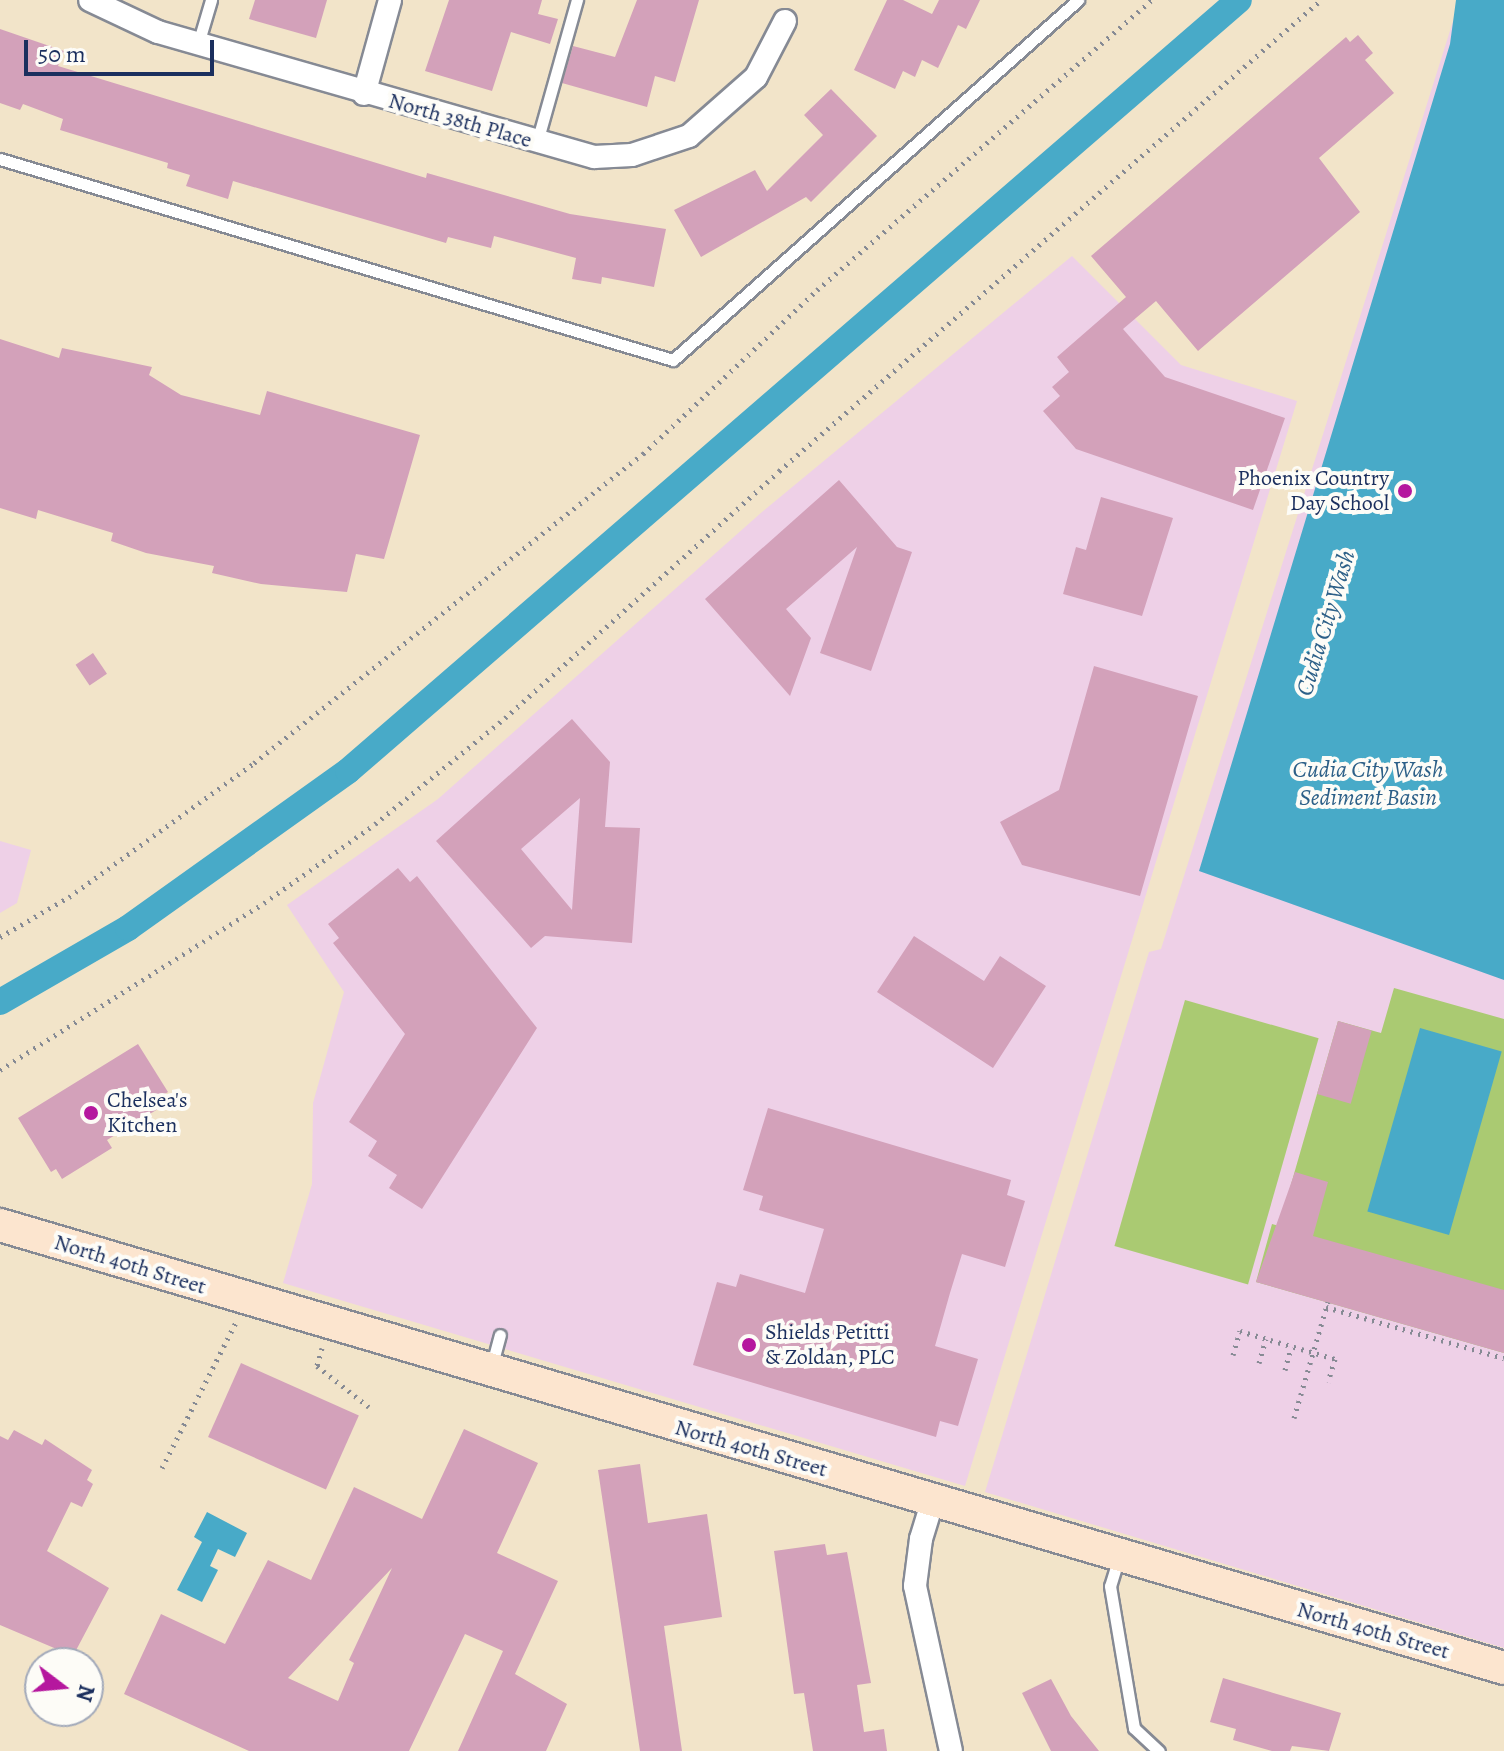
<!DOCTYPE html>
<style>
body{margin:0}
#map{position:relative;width:1504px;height:1751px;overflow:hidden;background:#f2e4c9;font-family:Alegreya,serif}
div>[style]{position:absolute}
.built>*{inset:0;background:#eed0e7}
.green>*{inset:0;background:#aaca72;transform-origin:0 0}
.water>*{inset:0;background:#48aac8;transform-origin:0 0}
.canal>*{height:26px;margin:-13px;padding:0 13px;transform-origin:13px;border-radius:13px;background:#48aac8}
.building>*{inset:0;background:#d3a1ba;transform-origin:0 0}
.path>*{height:5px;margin-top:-2.5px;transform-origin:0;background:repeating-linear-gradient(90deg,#868a94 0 2px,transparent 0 8px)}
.roads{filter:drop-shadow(2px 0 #868a94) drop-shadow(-2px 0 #868a94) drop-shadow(0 2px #868a94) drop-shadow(0 -2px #868a94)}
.lane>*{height:11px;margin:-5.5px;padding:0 5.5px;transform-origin:5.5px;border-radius:5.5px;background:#fff}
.street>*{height:22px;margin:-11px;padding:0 11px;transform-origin:11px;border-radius:11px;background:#fff}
.secondary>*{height:32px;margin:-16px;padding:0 16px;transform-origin:16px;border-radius:16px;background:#fce5cf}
.dots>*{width:22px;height:22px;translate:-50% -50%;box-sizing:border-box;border:4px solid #fdfcf7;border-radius:50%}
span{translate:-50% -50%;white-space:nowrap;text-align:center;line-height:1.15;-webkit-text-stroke:8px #fdfcf7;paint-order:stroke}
.street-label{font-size:22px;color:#1b2f5e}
.poi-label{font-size:22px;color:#1b2f5e}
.right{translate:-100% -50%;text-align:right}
.left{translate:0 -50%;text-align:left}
.water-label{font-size:24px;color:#2d6088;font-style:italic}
.north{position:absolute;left:24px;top:1647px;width:80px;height:80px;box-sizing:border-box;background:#fdfcf7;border:2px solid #a3aaba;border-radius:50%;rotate:106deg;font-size:22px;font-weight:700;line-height:32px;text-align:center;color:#1b2f5e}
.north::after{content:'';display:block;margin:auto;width:28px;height:36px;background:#b5179e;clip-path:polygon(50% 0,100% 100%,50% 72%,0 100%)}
.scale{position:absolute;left:24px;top:40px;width:190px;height:36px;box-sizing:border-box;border:4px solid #1b2f5e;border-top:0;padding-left:10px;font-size:24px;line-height:28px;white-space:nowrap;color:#1b2f5e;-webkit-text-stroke:6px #fdfcf7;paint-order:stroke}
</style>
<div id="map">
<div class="built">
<div style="clip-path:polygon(1454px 18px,1504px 33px,1504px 1648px,985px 1492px,1149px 952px,1161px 949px)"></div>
<div style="clip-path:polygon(1072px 256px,1181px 365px,1297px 401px,965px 1486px,283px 1283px,312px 1184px,313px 1103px,344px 992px,287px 905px,438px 799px,762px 512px)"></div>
<div style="clip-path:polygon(0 841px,31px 850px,17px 903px,0 913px)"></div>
</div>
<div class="green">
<div style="clip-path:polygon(1394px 988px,1504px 1019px,1504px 1353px,1256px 1282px,1272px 1224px,1279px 1226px,1338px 1021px,1381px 1033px)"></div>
<div style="left:1185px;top:1000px;width:139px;height:256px;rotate:16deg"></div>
</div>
<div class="water">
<div style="clip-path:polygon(1456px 0,1504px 0,1504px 980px,1199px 871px,1450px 44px)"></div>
<div style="left:1420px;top:1028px;width:85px;height:191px;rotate:16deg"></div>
<div style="clip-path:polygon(207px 1512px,247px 1533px,235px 1557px,218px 1549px,210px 1566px,218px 1570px,202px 1602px,177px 1590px,202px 1542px,194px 1537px)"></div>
</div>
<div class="canal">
<div style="left:0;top:1002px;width:148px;rotate:-30deg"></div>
<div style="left:128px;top:928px;width:270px;rotate:-35.5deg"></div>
<div style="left:348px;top:771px;width:1178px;rotate:-40.87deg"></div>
</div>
<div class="building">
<div style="clip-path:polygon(255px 0,327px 0,316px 38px,249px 19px)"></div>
<div style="clip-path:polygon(449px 0,542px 0,538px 14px,558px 19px,550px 44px,511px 32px,492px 91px,425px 71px)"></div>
<div style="clip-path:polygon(637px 0,699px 0,675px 82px,655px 76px,647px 107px,562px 83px,573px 46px,615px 57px)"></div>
<div style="clip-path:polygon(887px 0,903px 0,932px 14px,939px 0,980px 0,966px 29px,958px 25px,938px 68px,922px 60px,915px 77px,903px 71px,895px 89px,854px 70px)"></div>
<div style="clip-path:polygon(0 29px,64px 51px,58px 66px,426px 178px,427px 173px,570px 214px,666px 229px,654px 287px,602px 277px,601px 284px,572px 279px,576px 258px,494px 236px,491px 248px,448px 237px,446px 243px,233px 181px,228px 199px,186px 186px,190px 175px,167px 168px,168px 163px,60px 130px,63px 119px,23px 104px,20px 110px,0 103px)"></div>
<div style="clip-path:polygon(1358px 35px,1373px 53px,1365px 60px,1394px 93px,1319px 158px,1360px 212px,1198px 351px,1156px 301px,1123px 329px,1165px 377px,1285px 418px,1253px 510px,1076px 449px,1043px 411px,1060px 396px,1052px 387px,1069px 372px,1057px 357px,1126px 297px,1091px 256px,1346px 37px,1350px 42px)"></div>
<div style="clip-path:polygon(831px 89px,877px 136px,811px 202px,806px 197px,701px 257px,674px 210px,755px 170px,767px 191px,823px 135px,804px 115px)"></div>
<div style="clip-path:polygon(0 339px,59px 358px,62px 348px,152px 367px,149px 375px,181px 395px,260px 415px,267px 391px,420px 435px,384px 559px,356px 554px,347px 592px,261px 584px,212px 573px,214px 566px,146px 553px,111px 541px,113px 533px,38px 510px,36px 519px,0 508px)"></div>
<div style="clip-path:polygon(839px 480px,897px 547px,912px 552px,871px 671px,820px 653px,857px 547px,786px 609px,811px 638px,790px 696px,705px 599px)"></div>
<div style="clip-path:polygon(1101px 497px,1173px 518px,1142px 616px,1063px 594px,1076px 547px,1086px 550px)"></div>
<div style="left:93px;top:653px;width:25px;height:21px;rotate:56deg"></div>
<div style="clip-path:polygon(1094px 666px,1198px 696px,1140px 896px,1022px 865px,1000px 822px,1059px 790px)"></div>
<div style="clip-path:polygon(evenodd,572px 719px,610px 762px,605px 827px,640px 828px,632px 943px,545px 936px,531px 948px,436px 841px,572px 719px,580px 798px,572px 910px,521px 849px,580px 798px)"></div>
<div style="clip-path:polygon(398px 868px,410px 882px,417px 876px,537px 1028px,422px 1209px,389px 1188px,397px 1175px,368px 1156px,377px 1141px,349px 1122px,405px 1034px,333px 943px,339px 938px,328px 924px)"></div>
<div style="clip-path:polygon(914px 936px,984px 981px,1000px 956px,1046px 986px,993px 1068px,877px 992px)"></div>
<div style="left:1338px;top:1021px;width:35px;height:76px;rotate:16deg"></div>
<div style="clip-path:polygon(138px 1044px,168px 1092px,153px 1101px,158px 1109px,107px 1140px,112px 1148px,62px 1179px,56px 1169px,51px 1172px,18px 1118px)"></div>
<div style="clip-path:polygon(768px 1108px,1011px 1180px,1007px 1195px,1025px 1201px,1005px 1267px,962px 1254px,950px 1293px,935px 1346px,978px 1359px,958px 1426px,940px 1421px,936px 1437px,693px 1365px,717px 1282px,736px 1287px,740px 1274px,805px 1293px,824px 1229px,759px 1210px,763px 1196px,743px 1190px)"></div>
<div style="clip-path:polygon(1295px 1172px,1328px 1182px,1313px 1236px,1504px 1290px,1504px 1353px,1256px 1282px)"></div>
<div style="left:241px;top:1363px;width:129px;height:81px;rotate:24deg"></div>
<div style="clip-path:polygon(evenodd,464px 1429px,538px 1463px,497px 1553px,558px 1581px,515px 1674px,567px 1704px,546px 1751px,458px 1751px,503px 1651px,465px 1634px,409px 1751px,249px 1751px,124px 1694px,161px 1614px,225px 1644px,268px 1560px,311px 1580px,354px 1487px,422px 1519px,464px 1429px,392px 1568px,349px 1660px,354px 1663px,338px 1701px,288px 1678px,392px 1568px)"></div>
<div style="clip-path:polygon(14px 1430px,42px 1445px,45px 1439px,92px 1470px,87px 1480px,93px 1484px,82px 1507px,71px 1502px,47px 1551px,109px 1588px,73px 1656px,0 1625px,0 1436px,8px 1440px)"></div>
<div style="clip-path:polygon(640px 1464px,648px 1523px,707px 1514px,722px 1617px,664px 1626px,682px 1751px,640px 1751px,598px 1470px)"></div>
<div style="clip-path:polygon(825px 1544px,827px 1555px,847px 1552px,871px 1683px,857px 1685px,864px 1732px,884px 1729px,887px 1751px,813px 1751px,804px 1693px,794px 1694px,774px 1551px)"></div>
<div style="clip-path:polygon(1223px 1678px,1341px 1713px,1329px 1751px,1292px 1746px,1290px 1751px,1272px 1751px,1233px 1740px,1236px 1729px,1210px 1722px)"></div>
<div style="clip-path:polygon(1051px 1679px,1071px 1716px,1099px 1751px,1051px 1751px,1022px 1693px)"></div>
</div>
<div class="path">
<div style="left:0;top:937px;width:80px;rotate:-30.1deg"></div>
<div style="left:69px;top:897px;width:228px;rotate:-35.9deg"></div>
<div style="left:254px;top:763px;width:497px;rotate:-38.5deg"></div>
<div style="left:643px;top:454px;width:239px;rotate:-43.3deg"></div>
<div style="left:817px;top:290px;width:443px;rotate:-40.9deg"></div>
<div style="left:0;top:1070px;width:312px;rotate:-32.3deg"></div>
<div style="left:264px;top:903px;width:136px;rotate:-35.4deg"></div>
<div style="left:375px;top:824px;width:168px;rotate:-39.2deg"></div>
<div style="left:505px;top:718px;width:369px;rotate:-42deg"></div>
<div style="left:779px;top:471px;width:718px;rotate:-40.99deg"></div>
<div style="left:1326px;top:1307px;width:185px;rotate:16deg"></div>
<div style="left:322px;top:1348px;width:19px;rotate:106deg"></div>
<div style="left:317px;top:1366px;width:66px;rotate:38.3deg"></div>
<div style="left:1233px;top:1355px;width:25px;rotate:-74deg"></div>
<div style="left:1240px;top:1331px;width:99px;rotate:16.4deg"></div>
<div style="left:1335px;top:1359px;width:24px;rotate:107deg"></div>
<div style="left:1259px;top:1363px;width:25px;rotate:-74deg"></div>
<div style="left:1285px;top:1370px;width:24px;rotate:-75deg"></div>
<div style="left:1294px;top:1418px;width:121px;rotate:-73.7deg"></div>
<div style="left:162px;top:1468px;width:164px;rotate:-63.1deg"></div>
</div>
<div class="roads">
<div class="lane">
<div style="left:198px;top:44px;width:46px;rotate:-73.5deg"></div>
<div style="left:537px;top:142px;width:148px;rotate:-74.3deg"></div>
<div style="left:0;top:159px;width:702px;rotate:16.63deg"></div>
<div style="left:673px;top:360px;width:542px;rotate:-41.63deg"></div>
<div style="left:491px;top:1368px;width:34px;rotate:-75deg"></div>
<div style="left:1119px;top:1557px;width:30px;rotate:107deg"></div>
<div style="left:1110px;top:1586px;width:144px;rotate:80.4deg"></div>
<div style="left:1134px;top:1728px;width:34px;rotate:43deg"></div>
</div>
<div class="street">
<div style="left:90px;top:0;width:75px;rotate:25.2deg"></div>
<div style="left:158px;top:32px;width:454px;rotate:16deg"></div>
<div style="left:594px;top:157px;width:38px;rotate:-3deg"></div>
<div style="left:632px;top:155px;width:60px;rotate:-18.4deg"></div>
<div style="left:689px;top:136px;width:89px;rotate:-41.4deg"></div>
<div style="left:756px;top:77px;width:63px;rotate:-62.6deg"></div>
<div style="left:364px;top:94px;width:98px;rotate:-74.5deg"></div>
<div style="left:932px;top:1503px;width:38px;rotate:107deg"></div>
<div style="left:921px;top:1539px;width:47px;rotate:97.3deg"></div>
<div style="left:915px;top:1586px;width:169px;rotate:77.7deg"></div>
</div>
<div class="secondary">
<div style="left:0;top:1225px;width:1568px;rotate:16.41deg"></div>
</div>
</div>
<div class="dots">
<div style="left:1405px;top:491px;background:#b5179e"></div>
<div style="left:91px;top:1113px;background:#b5179e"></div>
<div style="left:749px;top:1345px;background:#b5179e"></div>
</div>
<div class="street-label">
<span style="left:460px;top:121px;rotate:16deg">North 38th Place</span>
<span style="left:130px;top:1265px;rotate:17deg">North 40th Street</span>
<span style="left:751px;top:1449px;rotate:16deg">North 40th Street</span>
<span style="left:1373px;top:1631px;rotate:16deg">North 40th Street</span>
</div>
<div class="poi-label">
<span class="right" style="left:1389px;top:491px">Phoenix Country<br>Day School</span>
<span class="left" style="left:107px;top:1113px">Chelsea's<br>Kitchen</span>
<span class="left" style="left:765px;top:1345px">Shields Petitti<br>&amp; Zoldan, PLC</span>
</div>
<div class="water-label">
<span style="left:1326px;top:623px;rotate:-73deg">Cudia City Wash</span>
<span style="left:1368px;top:784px">Cudia City Wash<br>Sediment Basin</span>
</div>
<div class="north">N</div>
<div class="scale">50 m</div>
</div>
